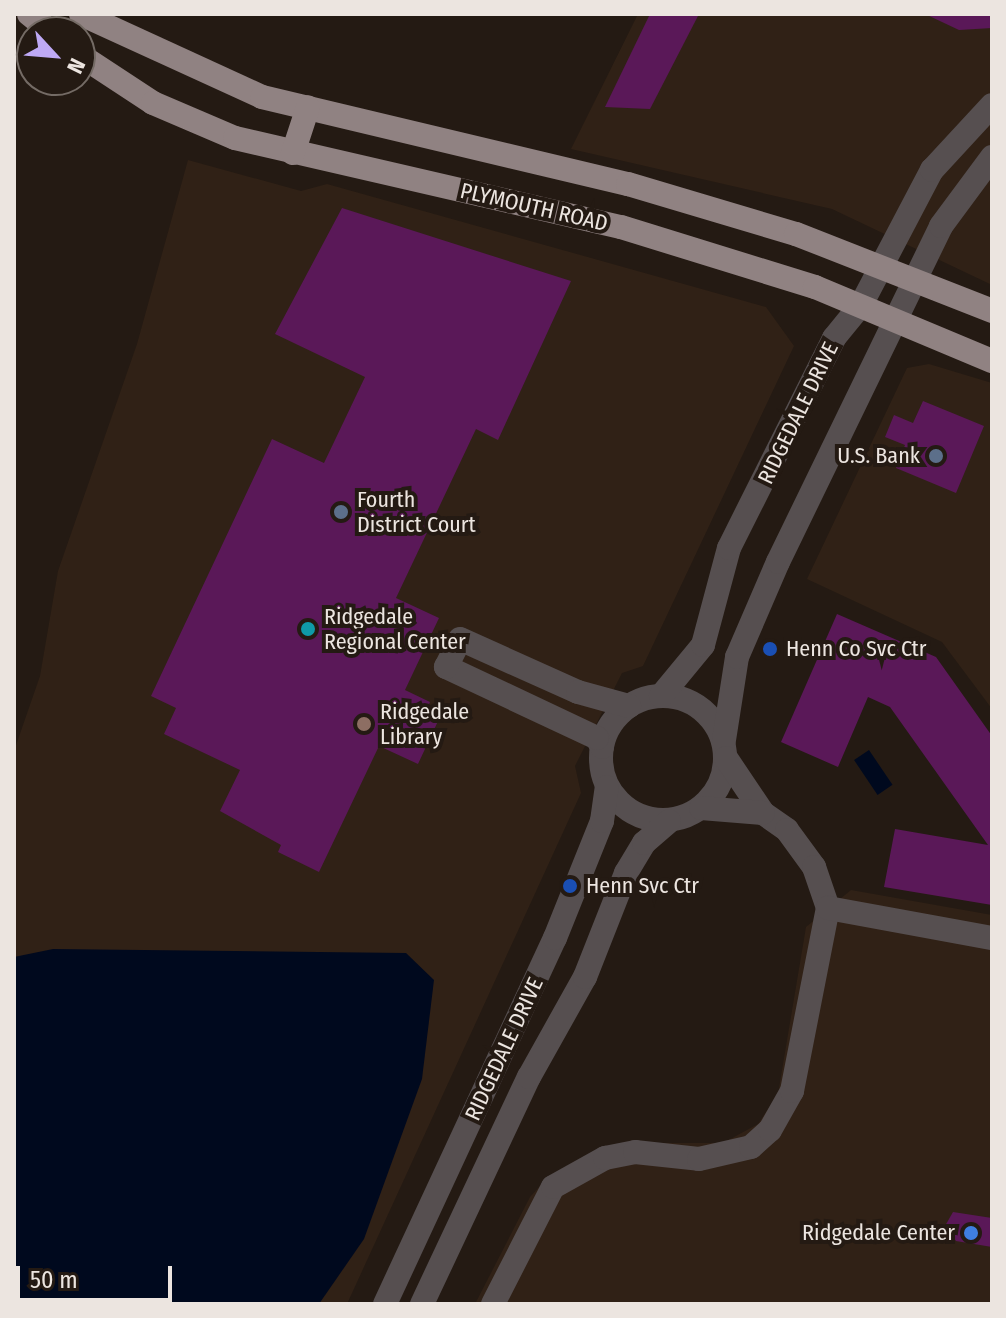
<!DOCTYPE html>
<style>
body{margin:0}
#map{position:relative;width:1006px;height:1318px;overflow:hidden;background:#241a13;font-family:"Fira Sans Condensed",sans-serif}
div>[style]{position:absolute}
.built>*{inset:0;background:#302116}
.water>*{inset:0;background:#00091e;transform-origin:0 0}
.building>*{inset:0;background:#5a1858}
.minor>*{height:24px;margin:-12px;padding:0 12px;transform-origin:12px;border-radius:12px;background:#564f50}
.minor>.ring{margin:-12px;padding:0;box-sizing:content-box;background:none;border:24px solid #564f50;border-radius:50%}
.major>*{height:24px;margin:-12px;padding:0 12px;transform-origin:12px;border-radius:12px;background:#908282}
.dots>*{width:22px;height:22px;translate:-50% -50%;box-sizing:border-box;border:4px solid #241a13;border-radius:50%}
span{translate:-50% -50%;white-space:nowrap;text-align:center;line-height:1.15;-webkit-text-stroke:8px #241a13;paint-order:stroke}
.street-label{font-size:22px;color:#ece5e0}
.poi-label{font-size:22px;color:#ece5e0}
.right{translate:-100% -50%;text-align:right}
.left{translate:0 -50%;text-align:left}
.frame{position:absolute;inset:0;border:16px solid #ece5e0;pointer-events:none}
.north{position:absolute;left:16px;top:16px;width:80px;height:80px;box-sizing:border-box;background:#241a13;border:2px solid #746b65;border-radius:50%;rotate:116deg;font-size:22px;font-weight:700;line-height:32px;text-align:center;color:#ece5e0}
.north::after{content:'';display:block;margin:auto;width:28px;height:36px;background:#bea9f5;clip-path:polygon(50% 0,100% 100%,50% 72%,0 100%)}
.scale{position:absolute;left:16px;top:1266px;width:156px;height:36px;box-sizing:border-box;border:4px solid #ece5e0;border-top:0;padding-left:10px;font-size:24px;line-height:28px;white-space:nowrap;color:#ece5e0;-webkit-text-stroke:6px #241a13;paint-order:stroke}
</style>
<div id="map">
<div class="built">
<div style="clip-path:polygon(638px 14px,992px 14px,992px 285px,832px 209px,571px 149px)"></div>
<div style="clip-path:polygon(188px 160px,301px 191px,327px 184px,766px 307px,794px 346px,643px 666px,622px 673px,575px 766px,581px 793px,347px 1304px,14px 1304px,14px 751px,40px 676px,58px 571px,137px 344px)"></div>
<div style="clip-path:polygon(929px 364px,992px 383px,992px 709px,942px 642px,807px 579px,907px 368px)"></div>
<div style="clip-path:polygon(851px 890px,992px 915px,992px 1304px,475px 1304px,530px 1197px,548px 1177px,635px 1143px,723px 1143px,758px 1124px,778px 1094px,806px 927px)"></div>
</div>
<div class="water">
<div style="left:869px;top:750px;width:42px;height:18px;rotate:56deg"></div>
<div style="clip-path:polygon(53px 949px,406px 953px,434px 980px,422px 1079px,364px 1239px,319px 1304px,14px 1304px,14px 957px)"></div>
</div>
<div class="building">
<div style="clip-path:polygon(650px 14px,699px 14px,650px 109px,605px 107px)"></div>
<div style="clip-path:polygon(925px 14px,992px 14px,992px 28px,959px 30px)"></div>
<div style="clip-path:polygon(342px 208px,571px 281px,498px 440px,476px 429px,396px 598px,439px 618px,405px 690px,430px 702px,426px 712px,439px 719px,418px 764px,379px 746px,319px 872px,278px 852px,281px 845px,220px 811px,240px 770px,164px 734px,176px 708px,151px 696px,272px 439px,324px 463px,365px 377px,275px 334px)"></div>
<div style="clip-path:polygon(923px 401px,984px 426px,956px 493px,896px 468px,905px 445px,885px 437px,894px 415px,913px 423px)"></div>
<div style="clip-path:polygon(837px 614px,936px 657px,992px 736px,992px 905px,884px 887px,895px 829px,988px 845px,890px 707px,868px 697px,838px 767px,781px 742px)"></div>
<div style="clip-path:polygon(953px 1212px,992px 1218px,992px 1247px,956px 1241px,945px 1226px)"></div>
</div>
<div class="minor">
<div class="ring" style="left:601px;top:696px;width:100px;height:100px"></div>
<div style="left:661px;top:696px;width:66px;rotate:-50.5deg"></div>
<div style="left:703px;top:645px;width:100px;rotate:-75deg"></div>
<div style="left:729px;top:548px;width:235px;rotate:-63.4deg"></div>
<div style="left:834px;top:338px;width:43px;rotate:-50.7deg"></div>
<div style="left:861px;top:305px;width:153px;rotate:-62.3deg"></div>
<div style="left:932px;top:170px;width:88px;rotate:-47.3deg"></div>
<div style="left:724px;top:740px;width:84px;rotate:-81.1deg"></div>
<div style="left:737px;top:657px;width:103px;rotate:-66.7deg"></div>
<div style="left:778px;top:562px;width:373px;rotate:-64.1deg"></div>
<div style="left:941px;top:226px;width:86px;rotate:-53.5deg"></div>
<div style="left:602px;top:747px;width:10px;rotate:-119deg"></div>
<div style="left:597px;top:738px;width:167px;rotate:-154.8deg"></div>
<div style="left:446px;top:667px;width:31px;rotate:-63deg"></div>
<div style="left:460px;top:639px;width:129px;rotate:24.2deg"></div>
<div style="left:578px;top:692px;width:53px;rotate:15.4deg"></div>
<div style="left:726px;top:758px;width:66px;rotate:56.1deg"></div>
<div style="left:763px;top:813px;width:29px;rotate:35deg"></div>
<div style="left:787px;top:830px;width:46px;rotate:53.9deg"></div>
<div style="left:814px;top:867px;width:43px;rotate:71.1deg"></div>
<div style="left:701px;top:808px;width:62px;rotate:4.6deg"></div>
<div style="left:385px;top:1304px;width:404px;rotate:-65.1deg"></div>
<div style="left:555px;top:938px;width:126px;rotate:-68.1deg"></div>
<div style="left:602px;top:821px;width:34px;rotate:-82deg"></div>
<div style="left:422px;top:1304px;width:251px;rotate:-64.8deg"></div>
<div style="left:529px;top:1077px;width:115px;rotate:-60.8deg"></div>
<div style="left:585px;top:977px;width:112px;rotate:-68.5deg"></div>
<div style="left:626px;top:873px;width:35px;rotate:-59deg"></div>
<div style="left:644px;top:843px;width:33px;rotate:-41deg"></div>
<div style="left:493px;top:1304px;width:131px;rotate:-62.9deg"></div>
<div style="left:553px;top:1187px;width:60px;rotate:-29.1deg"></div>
<div style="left:605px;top:1158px;width:31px;rotate:-11deg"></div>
<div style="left:635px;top:1152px;width:64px;rotate:6.2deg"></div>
<div style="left:699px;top:1159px;width:53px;rotate:-13deg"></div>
<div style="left:751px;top:1147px;width:25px;rotate:-42deg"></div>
<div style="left:770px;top:1130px;width:45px;rotate:-60.6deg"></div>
<div style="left:792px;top:1091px;width:187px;rotate:-78.9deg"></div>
<div style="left:828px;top:908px;width:167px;rotate:10.4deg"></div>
</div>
<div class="major">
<div style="left:29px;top:14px;width:28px;rotate:39deg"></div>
<div style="left:81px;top:14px;width:199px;rotate:24.6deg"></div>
<div style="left:262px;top:97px;width:376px;rotate:13.4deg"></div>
<div style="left:628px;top:184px;width:175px;rotate:16.6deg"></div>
<div style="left:796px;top:234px;width:211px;rotate:21.4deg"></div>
<div style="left:80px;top:55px;width:87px;rotate:33.3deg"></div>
<div style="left:153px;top:103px;width:89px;rotate:23.1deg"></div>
<div style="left:235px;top:138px;width:396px;rotate:13deg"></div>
<div style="left:621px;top:227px;width:203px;rotate:17.2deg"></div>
<div style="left:815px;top:287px;width:192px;rotate:22.7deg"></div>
<div style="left:293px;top:153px;width:48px;rotate:-71.9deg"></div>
</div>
<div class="dots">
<div style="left:936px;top:456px;background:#5c6f8a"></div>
<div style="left:341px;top:512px;background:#5c6f8a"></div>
<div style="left:308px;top:629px;background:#0f9aa8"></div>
<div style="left:770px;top:649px;background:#1a4fb4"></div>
<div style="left:364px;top:724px;background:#8d6e63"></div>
<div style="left:570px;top:886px;background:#1a4fb4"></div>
<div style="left:971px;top:1233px;background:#3f7fe0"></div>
</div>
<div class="street-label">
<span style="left:534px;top:207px;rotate:13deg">PLYMOUTH ROAD</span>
<span style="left:798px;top:413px;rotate:-64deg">RIDGEDALE DRIVE</span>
<span style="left:504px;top:1049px;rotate:-65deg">RIDGEDALE DRIVE</span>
</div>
<div class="poi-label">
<span class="right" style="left:920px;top:456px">U.S. Bank</span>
<span class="left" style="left:357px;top:512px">Fourth<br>District Court</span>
<span class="left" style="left:324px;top:629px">Ridgedale<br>Regional Center</span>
<span class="left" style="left:786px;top:649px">Henn Co Svc Ctr</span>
<span class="left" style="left:380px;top:724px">Ridgedale<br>Library</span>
<span class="left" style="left:586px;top:886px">Henn Svc Ctr</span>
<span class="right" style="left:955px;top:1233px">Ridgedale Center</span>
</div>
<div class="frame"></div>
<div class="north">N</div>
<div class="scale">50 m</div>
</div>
